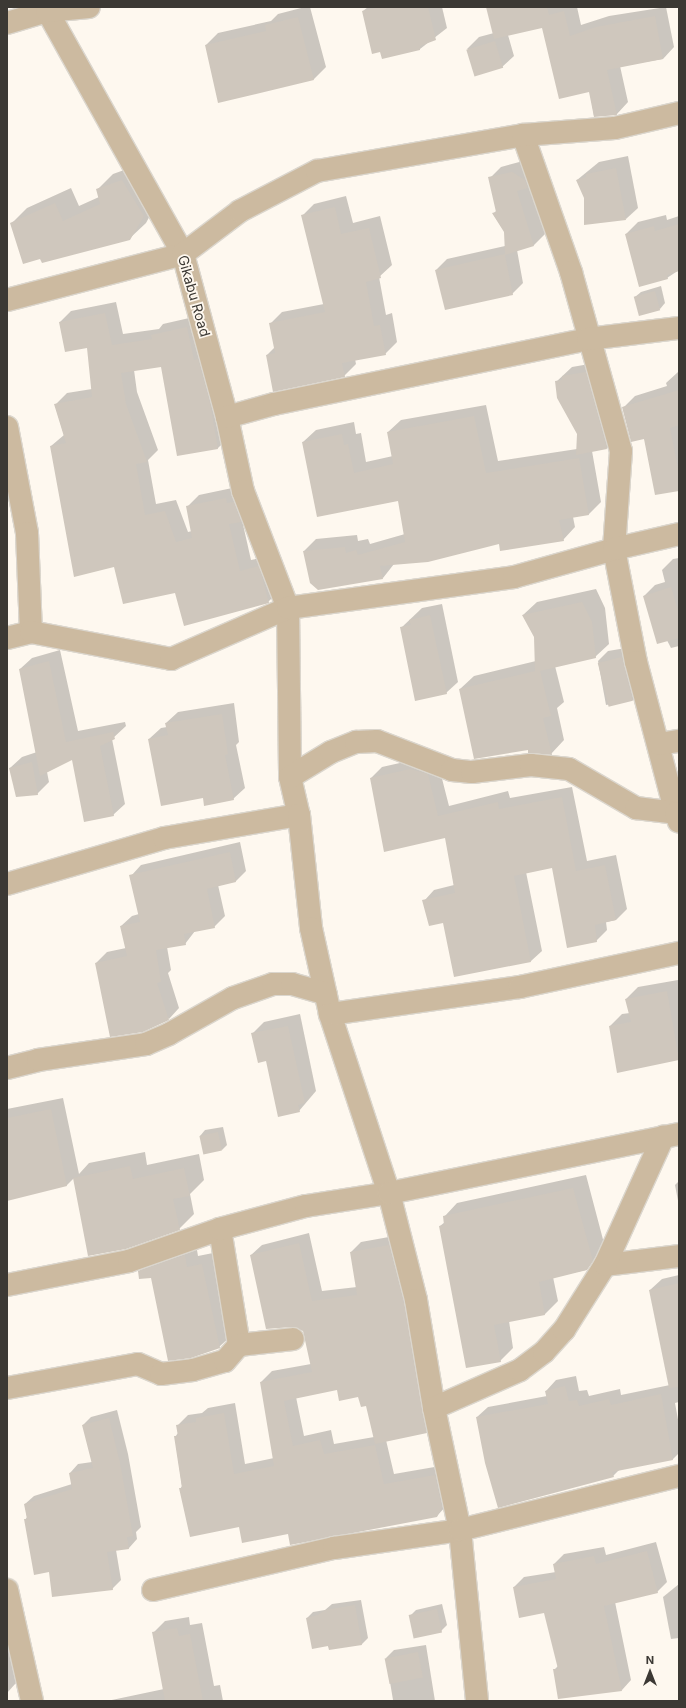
<!DOCTYPE html>
<style>
body{margin:0}
#map{position:relative;width:686px;height:1708px;overflow:hidden;background:#fef8ef;font-family:Inter,sans-serif}
div>[style]{position:absolute}
.shadow>*{inset:0;background:#0003}
.building>*{inset:0;background:#cfc7bd;transform-origin:0 0}
.roads{filter:drop-shadow(1px 0 #dbd6cd) drop-shadow(-1px 0 #dbd6cd) drop-shadow(0 1px #dbd6cd) drop-shadow(0 -1px #dbd6cd)}
.minor>*{height:22px;margin:-11px;padding:0 11px;transform-origin:11px;border-radius:11px;background:#ccbaa0}
span{translate:-50% -50%;white-space:nowrap;text-align:center;line-height:1.15;-webkit-text-stroke:3.5px #fef8ef;paint-order:stroke}
.street-label{font-size:14px;color:#3c3934}
.frame{position:absolute;inset:0;border:8px solid #3c3934;pointer-events:none}
.north{position:absolute;left:630px;top:1652px;width:40px;height:40px;-webkit-text-stroke:3px #fef8ef;paint-order:stroke;rotate:0deg;font-size:11px;font-weight:700;line-height:16px;text-align:center;color:#3c3934}
.north::after{content:'';display:block;margin:auto;width:14px;height:18px;background:#3c3934;clip-path:polygon(50% 0,100% 100%,50% 72%,0 100%)}
</style>
<div id="map">
<div class="shadow">
<div style="clip-path:polygon(305px 7px,310px 7px,326px 67px,314px 79px,219px 102px,206px 45px,218px 33px,271px 21px,278px 14px)"></div>
<div style="clip-path:polygon(368px 7px,442px 7px,447px 28px,420px 49px,363px 11px)"></div>
<div style="clip-path:polygon(487px 7px,577px 7px,581px 25px,609px 16px,666px 7px,674px 47px,663px 59px,620px 66px,628px 102px,617px 114px,594px 116px,590px 91px,543px 26px,508px 35px,514px 56px,502px 67px,467px 49px,479px 37px,494px 33px)"></div>
<div style="clip-path:polygon(628px 156px,638px 208px,626px 219px,585px 198px,577px 180px,599px 162px)"></div>
<div style="clip-path:polygon(523px 161px,545px 234px,534px 245px,517px 250px,523px 283px,512px 294px,436px 270px,447px 259px,505px 246px,505px 232px,493px 214px,497px 210px,490px 178px,501px 167px)"></div>
<div style="clip-path:polygon(138px 165px,159px 199px,146px 223px,129px 239px,11px 224px,27px 208px,71px 188px,79px 206px,99px 197px,97px 190px,113px 174px)"></div>
<div style="clip-path:polygon(346px 196px,353px 223px,380px 216px,392px 265px,379px 277px,386px 315px,392px 313px,397px 342px,385px 354px,355px 359px,356px 364px,344px 376px,267px 355px,275px 347px,270px 324px,282px 312px,324px 304px,303px 215px,314px 204px)"></div>
<div style="clip-path:polygon(666px 215px,667px 220px,679px 216px,679px 270px,667px 278px,626px 234px,638px 222px)"></div>
<div style="clip-path:polygon(661px 286px,665px 303px,660px 309px,635px 297px,641px 292px)"></div>
<div style="clip-path:polygon(116px 302px,123px 334px,159px 329px,163px 324px,198px 316px,229px 437px,218px 448px,178px 455px,162px 366px,134px 370px,137px 392px,158px 450px,148px 460px,156px 504px,176px 500px,188px 532px,192px 531px,187px 507px,199px 495px,237px 487px,252px 510px,242px 520px,251px 560px,270px 556px,279px 591px,268px 602px,176px 591px,115px 566px,51px 446px,64px 435px,55px 405px,67px 393px,92px 389px,88px 347px,60px 322px,71px 311px)"></div>
<div style="clip-path:polygon(595px 363px,616px 439px,607px 448px,592px 451px,601px 502px,589px 514px,573px 517px,575px 527px,563px 540px,500px 542px,394px 564px,383px 578px,304px 551px,316px 539px,357px 535px,358px 541px,368px 539px,370px 544px,405px 534px,399px 500px,318px 516px,303px 442px,316px 430px,354px 422px,356px 434px,361px 433px,366px 462px,393px 456px,388px 432px,401px 420px,486px 405px,498px 461px,577px 449px,578px 434px,556px 382px,572px 367px)"></div>
<div style="clip-path:polygon(678px 372px,679px 372px,679px 490px,623px 408px,635px 396px,667px 386px,666px 383px)"></div>
<div style="clip-path:polygon(679px 558px,679px 646px,671px 648px,644px 596px,655px 585px,665px 582px,662px 570px,673px 559px)"></div>
<div style="clip-path:polygon(596px 589px,605px 608px,609px 644px,595px 657px,555px 666px,564px 702px,557px 708px,564px 740px,551px 754px,529px 749px,460px 689px,474px 676px,536px 661px,535px 636px,523px 615px,537px 602px)"></div>
<div style="clip-path:polygon(442px 604px,458px 682px,446px 693px,401px 628px,422px 608px)"></div>
<div style="clip-path:polygon(632px 647px,643px 690px,633px 700px,606px 705px,598px 661px,608px 651px)"></div>
<div style="clip-path:polygon(60px 650px,78px 731px,125px 722px,126px 726px,112px 739px,125px 804px,113px 815px,72px 759px,47px 772px,49px 782px,37px 794px,10px 768px,22px 757px,37px 752px,20px 669px,32px 658px)"></div>
<div style="clip-path:polygon(234px 703px,239px 742px,236px 745px,245px 788px,233px 799px,204px 796px,149px 739px,161px 728px,167px 727px,166px 723px,178px 712px)"></div>
<div style="clip-path:polygon(422px 758px,438px 763px,449px 806px,508px 791px,510px 798px,572px 787px,587px 861px,616px 855px,627px 909px,616px 920px,606px 922px,607px 930px,596px 941px,553px 867px,526px 872px,542px 951px,531px 961px,455px 976px,444px 922px,424px 901px,434px 890px,454px 885px,446px 837px,371px 778px,382px 767px)"></div>
<div style="clip-path:polygon(240px 842px,246px 871px,236px 881px,218px 885px,225px 916px,214px 927px,195px 931px,185px 944px,167px 947px,171px 970px,168px 973px,179px 1008px,169px 1019px,96px 963px,107px 952px,126px 948px,121px 926px,132px 916px,139px 914px,131px 876px,141px 865px)"></div>
<div style="clip-path:polygon(678px 980px,679px 1059px,618px 1071px,610px 1026px,622px 1014px,630px 1013px,626px 999px,638px 987px)"></div>
<div style="clip-path:polygon(300px 1014px,316px 1091px,299px 1111px,252px 1034px,264px 1022px)"></div>
<div style="clip-path:polygon(63px 1098px,79px 1174px,89px 1163px,145px 1152px,147px 1165px,199px 1154px,204px 1180px,190px 1194px,194px 1214px,179px 1229px,74px 1178px,67px 1185px,7px 1200px,7px 1109px)"></div>
<div style="clip-path:polygon(223px 1127px,227px 1145px,222px 1150px,200px 1136px,205px 1130px)"></div>
<div style="clip-path:polygon(586px 1175px,605px 1247px,586px 1270px,553px 1277px,558px 1301px,545px 1314px,509px 1321px,513px 1348px,500px 1361px,440px 1226px,445px 1222px,444px 1217px,457px 1203px)"></div>
<div style="clip-path:polygon(679px 1181px,679px 1206px,675px 1185px)"></div>
<div style="clip-path:polygon(evenodd,309px 1233px,322px 1291px,357px 1287px,351px 1252px,361px 1242px,400px 1235px,437px 1422px,426px 1432px,386px 1440px,394px 1474px,446px 1465px,447px 1505px,437px 1516px,289px 1533px,240px 1526px,180px 1489px,182px 1486px,175px 1437px,178px 1433px,177px 1426px,188px 1415px,202px 1413px,208px 1408px,235px 1403px,245px 1464px,274px 1458px,261px 1382px,272px 1371px,311px 1364px,304px 1331px,251px 1255px,262px 1245px,309px 1233px,338px 1389px,359px 1396px,367px 1405px,374px 1437px,334px 1444px,331px 1430px,304px 1436px,296px 1397px,338px 1389px)"></div>
<div style="clip-path:polygon(196px 1244px,198px 1256px,213px 1253px,231px 1336px,219px 1347px,152px 1277px,139px 1271px,151px 1260px)"></div>
<div style="clip-path:polygon(679px 1275px,679px 1402px,675px 1403px,679px 1425px,679px 1453px,673px 1459px,620px 1469px,613px 1476px,477px 1417px,488px 1407px,547px 1396px,546px 1391px,556px 1380px,576px 1376px,579px 1391px,587px 1390px,589px 1396px,620px 1389px,621px 1395px,670px 1385px,650px 1290px,662px 1279px)"></div>
<div style="clip-path:polygon(117px 1410px,128px 1454px,141px 1527px,136px 1532px,137px 1539px,129px 1548px,116px 1550px,121px 1580px,112px 1589px,50px 1571px,25px 1520px,27px 1517px,25px 1504px,34px 1496px,72px 1484px,70px 1473px,78px 1464px,92px 1462px,83px 1425px,91px 1417px)"></div>
<div style="clip-path:polygon(656px 1542px,667px 1582px,657px 1592px,615px 1602px,631px 1680px,622px 1690px,554px 1670px,558px 1666px,545px 1612px,514px 1587px,524px 1577px,556px 1572px,554px 1564px,564px 1554px,604px 1547px,606px 1555px)"></div>
<div style="clip-path:polygon(679px 1584px,679px 1638px,671px 1639px,663px 1597px)"></div>
<div style="clip-path:polygon(361px 1600px,368px 1638px,362px 1644px,330px 1649px,307px 1618px,313px 1612px,325px 1610px,332px 1604px)"></div>
<div style="clip-path:polygon(442px 1604px,447px 1625px,441px 1631px,410px 1616px,416px 1610px)"></div>
<div style="clip-path:polygon(189px 1617px,190px 1625px,202px 1623px,214px 1686px,220px 1685px,223px 1701px,107px 1701px,164px 1689px,153px 1633px,165px 1621px)"></div>
<div style="clip-path:polygon(7px 1635px,16px 1683px,7px 1693px)"></div>
<div style="clip-path:polygon(426px 1645px,435px 1701px,387px 1701px,393px 1700px,386px 1658px,394px 1650px)"></div>
</div>
<div class="building">
<div style="clip-path:polygon(380px 7px,428px 7px,436px 40px,420px 46px,420px 50px,382px 59px,380px 52px,372px 54px,362px 11px)"></div>
<div style="clip-path:polygon(486px 7px,547px 7px,549px 15px,564px 11px,570px 36px,596px 27px,655px 16px,663px 59px,607px 70px,617px 115px,594px 117px,589px 92px,559px 99px,542px 28px,494px 39px)"></div>
<div style="clip-path:polygon(298px 17px,314px 80px,218px 103px,205px 45px,266px 31px,265px 25px)"></div>
<div style="left:495px;top:41px;width:28px;height:30px;rotate:73deg"></div>
<div style="clip-path:polygon(616px 168px,626px 220px,584px 225px,584px 198px,576px 180px,586px 177px,586px 174px)"></div>
<div style="clip-path:polygon(512px 172px,525px 180px,528px 188px,517px 191px,534px 246px,505px 255px,513px 295px,445px 310px,435px 270px,505px 254px,504px 232px,492px 213px,496px 212px,488px 177px)"></div>
<div style="clip-path:polygon(122px 180px,144px 216px,130px 240px,42px 263px,40px 259px,23px 264px,10px 223px,55px 203px,63px 221px,100px 204px,96px 189px)"></div>
<div style="clip-path:polygon(335px 207px,341px 234px,369px 228px,381px 278px,366px 282px,374px 326px,380px 325px,386px 355px,342px 363px,345px 377px,273px 392px,266px 355px,275px 353px,269px 323px,325px 312px,301px 215px)"></div>
<div style="clip-path:polygon(679px 224px,679px 271px,667px 275px,668px 279px,639px 287px,625px 234px,654px 226px,655px 231px)"></div>
<div style="left:655px;top:291px;width:20px;height:22px;rotate:75deg"></div>
<div style="clip-path:polygon(105px 313px,112px 345px,152px 339px,151px 335px,187px 327px,194px 360px,198px 359px,210px 403px,218px 449px,177px 456px,161px 367px,121px 373px,126px 404px,147px 462px,136px 464px,145px 515px,165px 511px,176px 542px,192px 538px,186px 506px,226px 498px,227px 503px,234px 502px,241px 522px,229px 524px,240px 571px,259px 566px,269px 603px,184px 626px,175px 593px,123px 604px,114px 567px,74px 577px,50px 446px,66px 443px,54px 404px,92px 397px,87px 348px,65px 352px,59px 322px)"></div>
<div style="clip-path:polygon(586px 372px,607px 449px,576px 455px,577px 434px,557px 398px,555px 381px,562px 380px,562px 376px)"></div>
<div style="clip-path:polygon(679px 390px,679px 425px,670px 428px,679px 473px,679px 491px,655px 495px,644px 439px,631px 442px,622px 407px)"></div>
<div style="clip-path:polygon(474px 416px,486px 473px,579px 458px,589px 515px,559px 520px,564px 541px,500px 551px,499px 544px,428px 562px,380px 566px,383px 579px,318px 590px,310px 583px,303px 551px,345px 547px,346px 553px,356px 550px,358px 555px,405px 542px,398px 501px,317px 517px,302px 442px,342px 434px,344px 445px,348px 444px,354px 473px,393px 464px,387px 432px)"></div>
<div style="clip-path:polygon(671px 587px,679px 614px,679px 638px,657px 644px,643px 596px)"></div>
<div style="clip-path:polygon(582px 602px,592px 622px,596px 658px,540px 671px,551px 716px,543px 718px,552px 755px,528px 753px,528px 750px,474px 759px,459px 689px,535px 671px,534px 637px,522px 615px)"></div>
<div style="clip-path:polygon(430px 615px,447px 694px,415px 701px,400px 627px,411px 625px,409px 620px)"></div>
<div style="left:622px;top:657px;width:45px;height:25px;rotate:76deg"></div>
<div style="clip-path:polygon(49px 661px,66px 742px,113px 732px,115px 739px,100px 746px,114px 816px,84px 822px,72px 760px,40px 776px,19px 669px)"></div>
<div style="clip-path:polygon(222px 714px,228px 754px,225px 755px,234px 800px,204px 806px,203px 798px,161px 806px,148px 739px,168px 735px,165px 723px)"></div>
<div style="clip-path:polygon(32px 762px,38px 795px,16px 797px,9px 768px)"></div>
<div style="clip-path:polygon(410px 769px,428px 774px,438px 816px,498px 802px,499px 809px,562px 797px,576px 871px,605px 865px,616px 920px,595px 925px,597px 942px,567px 948px,552px 868px,514px 876px,531px 962px,454px 977px,443px 923px,429px 926px,422px 900px,455px 893px,445px 838px,384px 852px,370px 778px)"></div>
<div style="clip-path:polygon(230px 852px,236px 882px,207px 889px,215px 928px,184px 934px,186px 945px,156px 950px,161px 982px,157px 983px,169px 1020px,143px 1032px,110px 1037px,95px 963px,127px 956px,120px 926px,140px 922px,129px 875px)"></div>
<div style="clip-path:polygon(667px 991px,679px 1060px,617px 1073px,609px 1026px,631px 1022px,625px 999px)"></div>
<div style="clip-path:polygon(288px 1026px,305px 1103px,298px 1105px,300px 1112px,278px 1117px,266px 1061px,258px 1063px,251px 1033px)"></div>
<div style="clip-path:polygon(51px 1109px,67px 1186px,7px 1201px,7px 1118px)"></div>
<div style="left:218px;top:1132px;width:19px;height:19px;rotate:78deg"></div>
<div style="clip-path:polygon(130px 1166px,133px 1179px,184px 1168px,190px 1196px,173px 1199px,180px 1230px,126px 1249px,88px 1256px,73px 1178px)"></div>
<div style="clip-path:polygon(573px 1188px,593px 1261px,587px 1270px,539px 1282px,545px 1315px,494px 1325px,501px 1362px,466px 1368px,439px 1226px,444px 1225px,443px 1216px)"></div>
<div style="clip-path:polygon(299px 1243px,312px 1301px,357px 1295px,350px 1252px,389px 1245px,404px 1303px,427px 1433px,375px 1444px,366px 1406px,361px 1407px,358px 1397px,339px 1401px,337px 1390px,284px 1401px,293px 1446px,320px 1440px,324px 1454px,375px 1445px,384px 1484px,435px 1475px,442px 1507px,437px 1517px,290px 1545px,288px 1534px,242px 1543px,239px 1527px,190px 1537px,179px 1488px,182px 1488px,174px 1436px,178px 1436px,176px 1425px,196px 1422px,196px 1418px,224px 1413px,234px 1474px,274px 1466px,260px 1382px,312px 1372px,303px 1331px,292px 1327px,266px 1329px,250px 1255px)"></div>
<div style="clip-path:polygon(185px 1255px,187px 1267px,202px 1264px,220px 1348px,191px 1358px,168px 1361px,151px 1278px,139px 1279px,138px 1271px)"></div>
<div style="clip-path:polygon(679px 1283px,679px 1387px,669px 1388px,649px 1290px)"></div>
<div style="clip-path:polygon(565px 1386px,569px 1401px,577px 1400px,579px 1406px,609px 1399px,611px 1405px,661px 1394px,673px 1460px,612px 1472px,614px 1477px,498px 1508px,485px 1463px,476px 1417px,548px 1404px,545px 1391px)"></div>
<div style="clip-path:polygon(109px 1418px,120px 1463px,133px 1536px,127px 1537px,129px 1549px,107px 1552px,113px 1590px,52px 1597px,49px 1572px,34px 1575px,24px 1519px,27px 1519px,24px 1504px,72px 1489px,69px 1473px,93px 1468px,82px 1425px)"></div>
<div style="clip-path:polygon(647px 1551px,658px 1593px,604px 1606px,622px 1691px,558px 1699px,553px 1669px,558px 1669px,544px 1613px,519px 1618px,513px 1587px,556px 1579px,553px 1564px,594px 1556px,596px 1564px)"></div>
<div style="clip-path:polygon(355px 1605px,362px 1645px,329px 1650px,328px 1646px,312px 1649px,306px 1618px,318px 1615px,325px 1610px)"></div>
<div style="left:437px;top:1609px;width:24px;height:29px;rotate:78deg"></div>
<div style="clip-path:polygon(177px 1628px,179px 1636px,190px 1634px,203px 1701px,165px 1701px,152px 1632px)"></div>
<div style="left:418px;top:1652px;width:26px;height:34px;rotate:79deg"></div>
</div>
<div class="roads">
<div class="minor">
<div style="left:45px;top:7px;width:283px;rotate:60.8deg"></div>
<div style="left:183px;top:254px;width:169px;rotate:74.9deg"></div>
<div style="left:227px;top:417px;width:76px;rotate:77.8deg"></div>
<div style="left:243px;top:491px;width:125px;rotate:69deg"></div>
<div style="left:288px;top:608px;width:169px;rotate:89.3deg"></div>
<div style="left:290px;top:777px;width:39px;rotate:77deg"></div>
<div style="left:7px;top:23px;width:42px;rotate:-16.7deg"></div>
<div style="left:47px;top:11px;width:42px;rotate:-5.4deg"></div>
<div style="left:523px;top:135px;width:145px;rotate:70.7deg"></div>
<div style="left:571px;top:272px;width:186px;rotate:74.4deg"></div>
<div style="left:621px;top:451px;width:98px;rotate:94.1deg"></div>
<div style="left:614px;top:549px;width:115px;rotate:79deg"></div>
<div style="left:636px;top:662px;width:156px;rotate:75.2deg"></div>
<div style="left:7px;top:300px;width:182px;rotate:-14.6deg"></div>
<div style="left:183px;top:254px;width:71px;rotate:-37deg"></div>
<div style="left:240px;top:211px;width:87px;rotate:-27.5deg"></div>
<div style="left:317px;top:171px;width:209px;rotate:-9.9deg"></div>
<div style="left:523px;top:135px;width:92px;rotate:-4.4deg"></div>
<div style="left:615px;top:128px;width:66px;rotate:-13.2deg"></div>
<div style="left:227px;top:417px;width:49px;rotate:-15.5deg"></div>
<div style="left:274px;top:404px;width:321px;rotate:-11.7deg"></div>
<div style="left:588px;top:339px;width:92px;rotate:-6.9deg"></div>
<div style="left:7px;top:427px;width:108px;rotate:79.3deg"></div>
<div style="left:27px;top:533px;width:99px;rotate:87.7deg"></div>
<div style="left:7px;top:638px;width:25px;rotate:-14deg"></div>
<div style="left:31px;top:632px;width:143px;rotate:10.9deg"></div>
<div style="left:171px;top:659px;width:128px;rotate:-23.6deg"></div>
<div style="left:288px;top:608px;width:228px;rotate:-7.8deg"></div>
<div style="left:514px;top:577px;width:104px;rotate:-15.6deg"></div>
<div style="left:614px;top:549px;width:67px;rotate:-13deg"></div>
<div style="left:659px;top:744px;width:20px;rotate:-9deg"></div>
<div style="left:290px;top:777px;width:48px;rotate:-31.4deg"></div>
<div style="left:331px;top:752px;width:27px;rotate:-22deg"></div>
<div style="left:356px;top:742px;width:21px;rotate:-3deg"></div>
<div style="left:377px;top:741px;width:80px;rotate:21.1deg"></div>
<div style="left:452px;top:770px;width:20px;rotate:6deg"></div>
<div style="left:472px;top:772px;width:59px;rotate:-6.8deg"></div>
<div style="left:531px;top:765px;width:38px;rotate:6deg"></div>
<div style="left:569px;top:769px;width:78px;rotate:30.2deg"></div>
<div style="left:636px;top:808px;width:40px;rotate:7.1deg"></div>
<div style="left:676px;top:813px;width:9px;rotate:72deg"></div>
<div style="left:7px;top:884px;width:164px;rotate:-16.3deg"></div>
<div style="left:164px;top:838px;width:137px;rotate:-9.7deg"></div>
<div style="left:299px;top:815px;width:114px;rotate:83.9deg"></div>
<div style="left:311px;top:928px;width:88px;rotate:77.5deg"></div>
<div style="left:330px;top:1014px;width:188px;rotate:71.8deg"></div>
<div style="left:389px;top:1193px;width:110px;rotate:75.8deg"></div>
<div style="left:416px;top:1300px;width:109px;rotate:80.5deg"></div>
<div style="left:434px;top:1408px;width:125px;rotate:78deg"></div>
<div style="left:460px;top:1530px;width:172px;rotate:84.3deg"></div>
<div style="left:330px;top:1014px;width:192px;rotate:-8.1deg"></div>
<div style="left:520px;top:987px;width:163px;rotate:-12.1deg"></div>
<div style="left:7px;top:1068px;width:32px;rotate:-14deg"></div>
<div style="left:38px;top:1060px;width:109px;rotate:-8.4deg"></div>
<div style="left:146px;top:1044px;width:25px;rotate:-23deg"></div>
<div style="left:169px;top:1034px;width:73px;rotate:-29.4deg"></div>
<div style="left:233px;top:998px;width:42px;rotate:-19.3deg"></div>
<div style="left:273px;top:984px;width:19px"></div>
<div style="left:292px;top:984px;width:35px;rotate:16deg"></div>
<div style="left:220px;top:1229px;width:118px;rotate:80.7deg"></div>
<div style="left:605px;top:1265px;width:75px;rotate:-6.9deg"></div>
<div style="left:7px;top:1285px;width:124px;rotate:-11.1deg"></div>
<div style="left:129px;top:1261px;width:96px;rotate:-19.4deg"></div>
<div style="left:220px;top:1229px;width:89px;rotate:-15deg"></div>
<div style="left:306px;top:1206px;width:84px;rotate:-8.9deg"></div>
<div style="left:389px;top:1193px;width:296px;rotate:-11.5deg"></div>
<div style="left:7px;top:1388px;width:133px;rotate:-10.4deg"></div>
<div style="left:138px;top:1364px;width:25px;rotate:23deg"></div>
<div style="left:161px;top:1374px;width:32px;rotate:-7deg"></div>
<div style="left:193px;top:1370px;width:33px;rotate:-16deg"></div>
<div style="left:225px;top:1361px;width:21px;rotate:-49deg"></div>
<div style="left:239px;top:1345px;width:54px;rotate:-6.3deg"></div>
<div style="left:434px;top:1408px;width:94px;rotate:-23.8deg"></div>
<div style="left:520px;top:1370px;width:30px;rotate:-37deg"></div>
<div style="left:544px;top:1352px;width:30px;rotate:-48deg"></div>
<div style="left:564px;top:1330px;width:77px;rotate:-57.8deg"></div>
<div style="left:605px;top:1265px;width:141px;rotate:-65.6deg"></div>
<div style="left:7px;top:1590px;width:114px;rotate:77.3deg"></div>
<div style="left:153px;top:1590px;width:186px;rotate:-13.1deg"></div>
<div style="left:334px;top:1548px;width:127px;rotate:-8.1deg"></div>
<div style="left:460px;top:1530px;width:226px;rotate:-13.9deg"></div>
</div>
</div>
<div class="street-label">
<span style="left:194px;top:296px;rotate:74deg">Gikabu Road</span>
</div>
<div class="frame"></div>
<div class="north">N</div>
</div>
